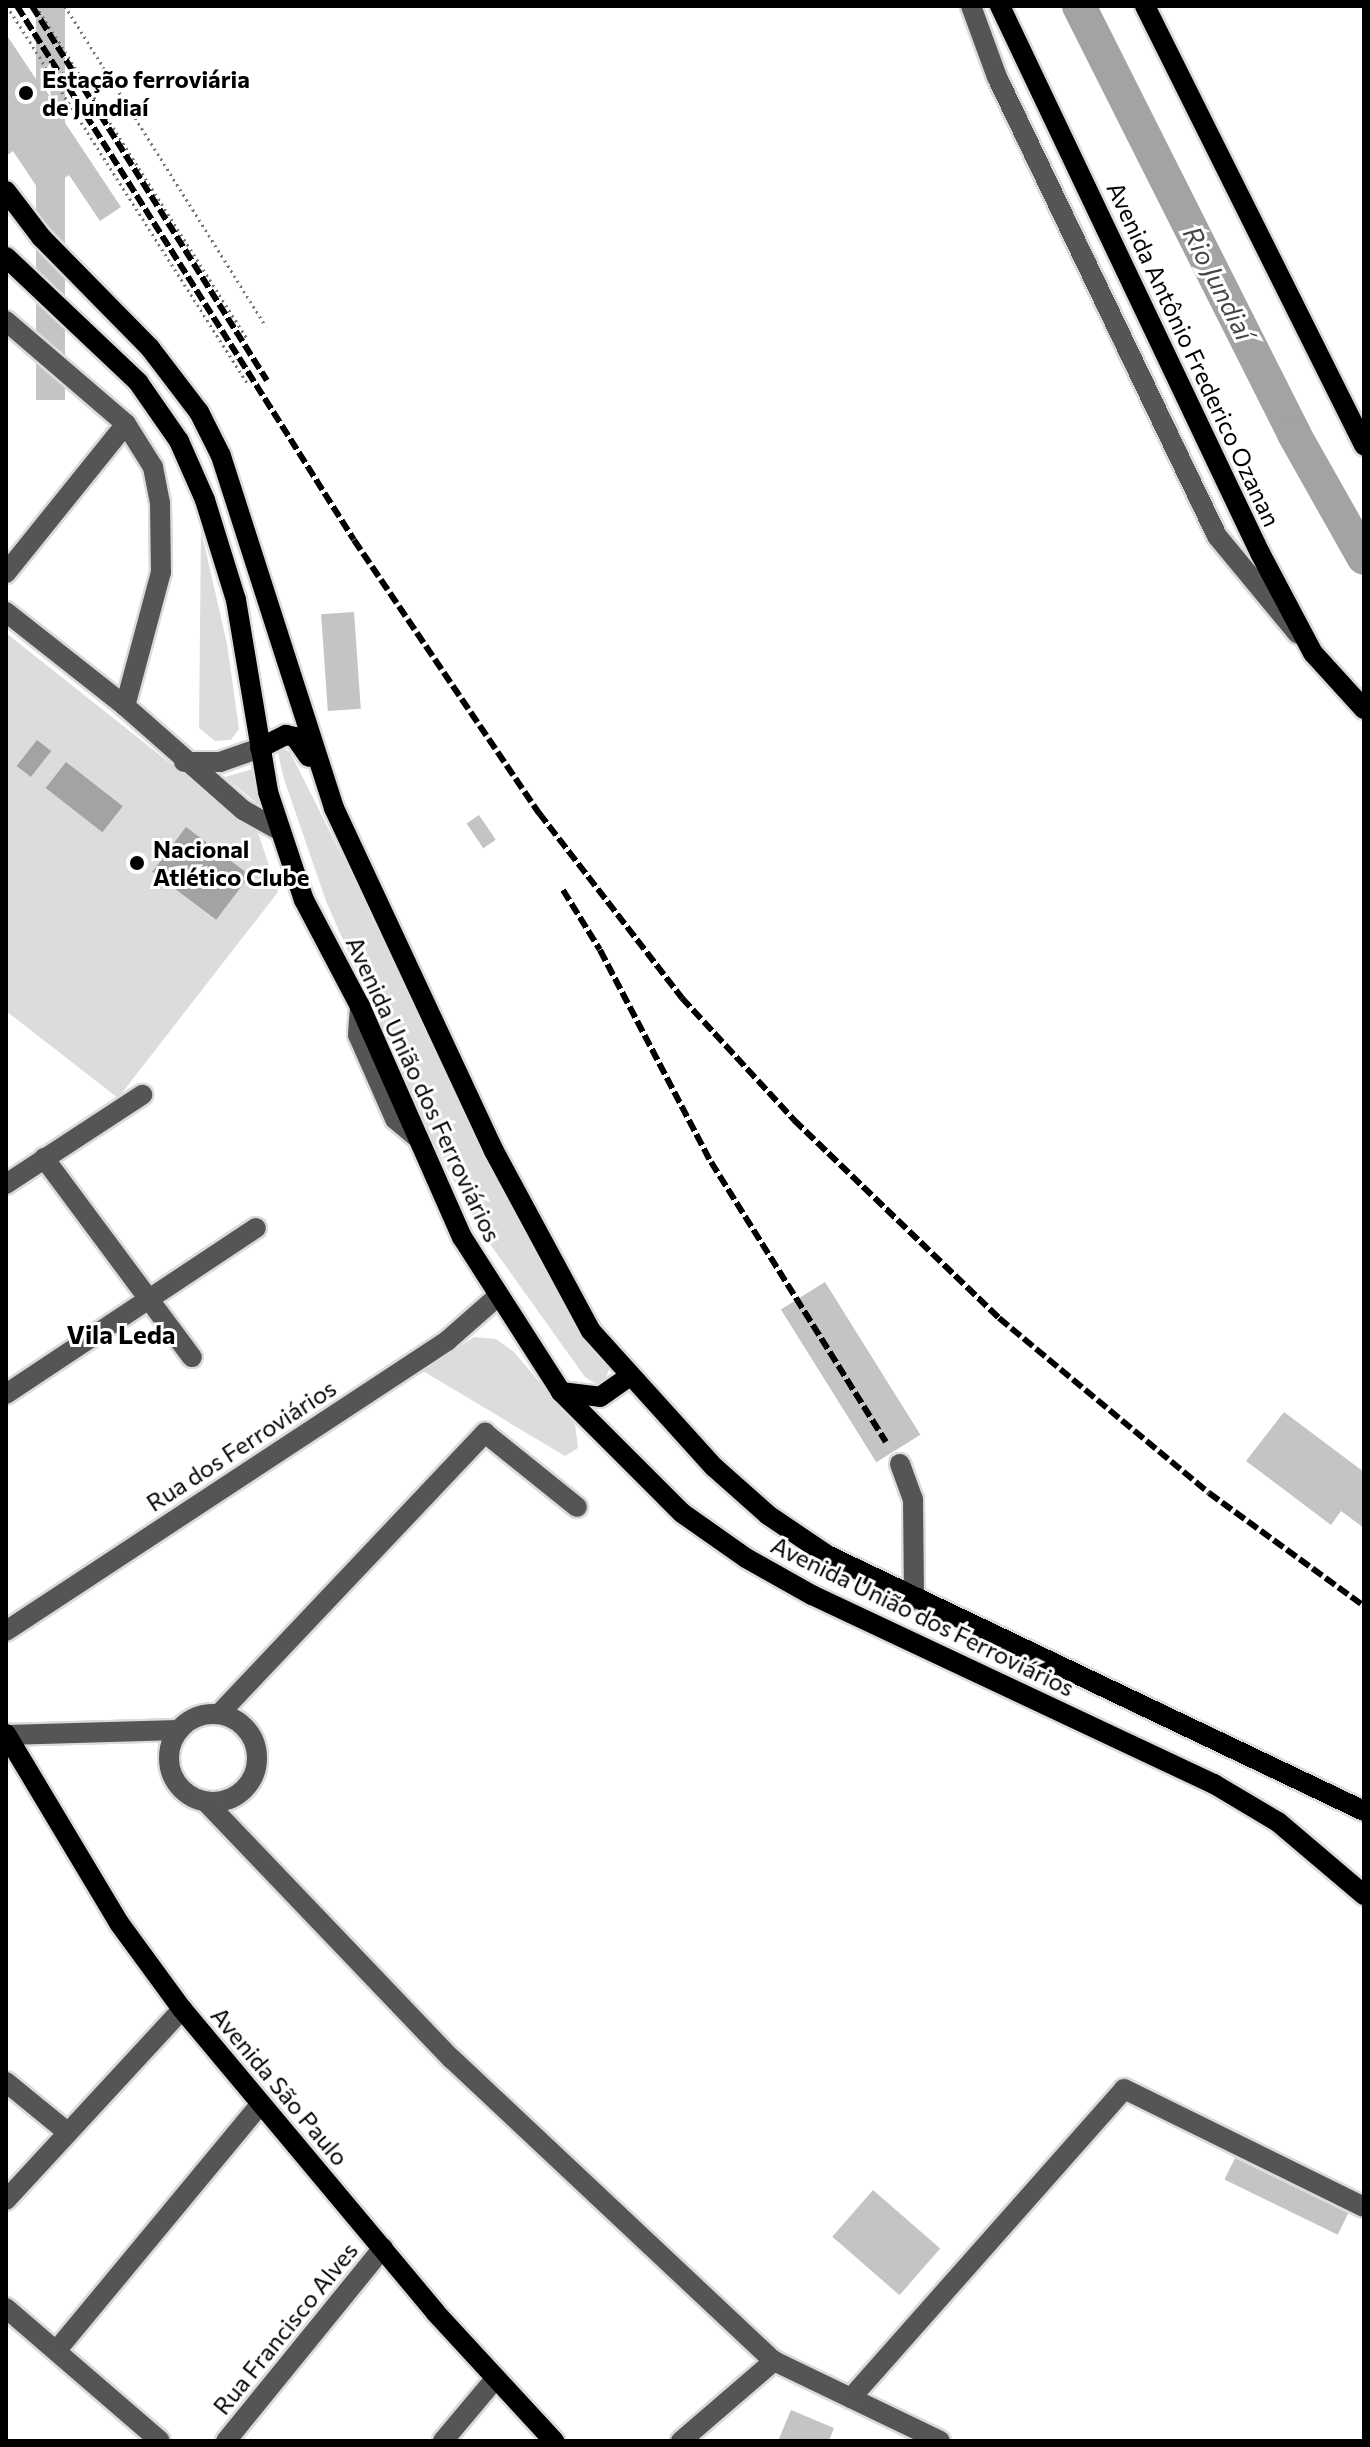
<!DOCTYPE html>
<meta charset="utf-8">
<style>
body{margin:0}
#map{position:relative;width:1370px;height:2447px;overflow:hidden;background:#fff;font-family:Commissioner,sans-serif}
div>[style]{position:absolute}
.green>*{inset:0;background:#dcdcdc}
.water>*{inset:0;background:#a3a3a3;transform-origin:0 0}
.river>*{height:34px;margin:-17px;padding:0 17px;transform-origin:17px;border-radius:17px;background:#a3a3a3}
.building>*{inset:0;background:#c4c4c4;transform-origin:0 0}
.path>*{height:3px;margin-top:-1.5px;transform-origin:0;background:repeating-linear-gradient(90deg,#777 0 2px,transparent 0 6px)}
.roads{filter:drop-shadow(2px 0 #dbdbdb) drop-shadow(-2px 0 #dbdbdb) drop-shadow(0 2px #dbdbdb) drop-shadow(0 -2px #dbdbdb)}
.minor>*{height:20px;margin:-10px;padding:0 10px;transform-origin:10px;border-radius:10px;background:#555}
.minor>.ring{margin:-10px;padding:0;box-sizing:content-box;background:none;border:20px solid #555;border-radius:50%}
.major>*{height:20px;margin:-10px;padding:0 10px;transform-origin:10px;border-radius:10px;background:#000}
.rail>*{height:6px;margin-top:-3px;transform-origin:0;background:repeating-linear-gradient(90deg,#000 0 12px,transparent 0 16px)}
.dots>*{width:22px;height:22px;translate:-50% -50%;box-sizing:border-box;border:4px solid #fff;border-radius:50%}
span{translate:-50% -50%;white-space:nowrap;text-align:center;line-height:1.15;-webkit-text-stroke:6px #fff;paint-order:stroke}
.poi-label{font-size:24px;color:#000;font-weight:700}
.left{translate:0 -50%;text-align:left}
.street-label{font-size:24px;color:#000}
.water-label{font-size:26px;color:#444;font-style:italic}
.neighbourhood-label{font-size:26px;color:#000;font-weight:700}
.frame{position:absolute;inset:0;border:8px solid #000;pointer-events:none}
</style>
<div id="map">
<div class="green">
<div style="clip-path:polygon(201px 530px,227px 644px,239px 729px,231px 740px,215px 741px,199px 728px)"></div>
<div style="clip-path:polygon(6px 633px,258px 833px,278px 892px,118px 1098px,6px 1011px)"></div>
<div style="clip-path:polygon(283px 749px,290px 752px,428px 1027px,533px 1248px,567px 1309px,609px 1369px,605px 1381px,596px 1384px,585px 1377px,480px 1230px,424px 1125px,326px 901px,284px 779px,278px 753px)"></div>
<div style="clip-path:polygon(256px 768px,266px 811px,225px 777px)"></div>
<div style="clip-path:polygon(474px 1337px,496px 1339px,514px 1352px,575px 1424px,578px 1448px,565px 1456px,423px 1371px)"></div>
</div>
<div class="water">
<div style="left:37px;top:740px;width:18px;height:33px;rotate:38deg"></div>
<div style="left:66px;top:762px;width:72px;height:33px;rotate:38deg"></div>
<div style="left:186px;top:827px;width:80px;height:56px;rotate:37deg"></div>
</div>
<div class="river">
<div style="left:1079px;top:6px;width:479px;rotate:63.3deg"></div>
<div style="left:1294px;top:434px;width:142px;rotate:60.6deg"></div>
</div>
<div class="building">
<div style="left:36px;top:6px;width:29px;height:394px"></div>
<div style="clip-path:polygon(6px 34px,121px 207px,100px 221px,69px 175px,41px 193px,13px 151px,6px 156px)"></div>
<div style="left:354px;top:612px;width:97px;height:33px;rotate:86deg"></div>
<div style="left:479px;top:815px;width:30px;height:15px;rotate:56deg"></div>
<div style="left:825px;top:1282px;width:180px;height:52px;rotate:58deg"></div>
<div style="clip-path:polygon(1284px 1412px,1364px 1472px,1364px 1528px,1341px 1511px,1331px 1525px,1246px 1461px)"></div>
<div style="left:1235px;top:2158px;width:126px;height:24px;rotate:26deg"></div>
<div style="left:873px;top:2190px;width:89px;height:62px;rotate:41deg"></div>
<div style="clip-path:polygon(791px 2410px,834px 2428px,829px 2441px,778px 2441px)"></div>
</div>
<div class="path">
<div style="left:7px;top:6px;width:449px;rotate:57.5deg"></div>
<div style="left:36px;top:6px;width:394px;rotate:57.6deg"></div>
<div style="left:65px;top:6px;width:378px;rotate:57.9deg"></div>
</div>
<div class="roads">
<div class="minor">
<div style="left:971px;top:6px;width:76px;rotate:69.9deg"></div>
<div style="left:997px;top:77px;width:509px;rotate:64.39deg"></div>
<div style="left:1217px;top:536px;width:127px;rotate:50.4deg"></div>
<div style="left:6px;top:321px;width:158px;rotate:40.6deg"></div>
<div style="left:126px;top:424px;width:51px;rotate:57.9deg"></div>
<div style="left:153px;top:467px;width:37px;rotate:79deg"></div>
<div style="left:160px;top:503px;width:69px;rotate:89.2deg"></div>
<div style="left:161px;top:572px;width:139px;rotate:105deg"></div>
<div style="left:6px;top:573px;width:191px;rotate:-51.2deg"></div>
<div style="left:6px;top:612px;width:152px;rotate:38.3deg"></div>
<div style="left:125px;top:706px;width:157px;rotate:41.4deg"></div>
<div style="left:243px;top:810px;width:39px;rotate:29deg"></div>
<div style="left:184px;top:762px;width:36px"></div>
<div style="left:220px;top:762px;width:42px;rotate:-19.3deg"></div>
<div style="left:360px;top:1006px;width:29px;rotate:94deg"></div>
<div style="left:358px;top:1035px;width:92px;rotate:66.2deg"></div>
<div style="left:395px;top:1119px;width:30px;rotate:40deg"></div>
<div style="left:44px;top:1158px;width:248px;rotate:53.4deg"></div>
<div style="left:6px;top:1184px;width:163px;rotate:-33.2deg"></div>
<div style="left:6px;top:1394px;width:300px;rotate:-33.6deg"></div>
<div style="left:900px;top:1464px;width:37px;rotate:70deg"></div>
<div style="left:913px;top:1499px;width:101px;rotate:89.4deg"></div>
<div style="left:6px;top:1631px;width:528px;rotate:-33.33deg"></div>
<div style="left:447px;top:1341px;width:68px;rotate:-41.4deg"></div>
<div style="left:220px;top:1713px;width:386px;rotate:-46.6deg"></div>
<div style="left:485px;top:1433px;width:118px;rotate:38.8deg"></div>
<div class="ring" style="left:169px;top:1714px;width:68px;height:68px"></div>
<div style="left:7px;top:1735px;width:171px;rotate:-1.7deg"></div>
<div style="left:206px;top:1802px;width:356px;rotate:46.3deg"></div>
<div style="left:452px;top:2059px;width:441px;rotate:43.2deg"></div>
<div style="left:774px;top:2361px;width:184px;rotate:25.7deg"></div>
<div style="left:6px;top:2082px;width:77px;rotate:39.2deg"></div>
<div style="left:6px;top:2200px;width:260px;rotate:-47.3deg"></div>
<div style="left:6px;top:2308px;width:203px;rotate:40.8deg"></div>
<div style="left:57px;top:2350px;width:318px;rotate:-50.4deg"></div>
<div style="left:851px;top:2398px;width:412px;rotate:-48.5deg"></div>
<div style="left:1124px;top:2089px;width:267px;rotate:26.2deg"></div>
<div style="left:226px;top:2441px;width:249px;rotate:-50.9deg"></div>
<div style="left:443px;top:2441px;width:81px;rotate:-50deg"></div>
<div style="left:681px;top:2441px;width:123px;rotate:-40.7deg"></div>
</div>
<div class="major">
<div style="left:1000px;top:6px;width:606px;rotate:64.58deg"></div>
<div style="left:1260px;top:553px;width:113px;rotate:62.1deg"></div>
<div style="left:1313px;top:653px;width:76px;rotate:47.7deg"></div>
<div style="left:1145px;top:6px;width:491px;rotate:63.5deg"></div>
<div style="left:6px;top:191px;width:58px;rotate:52.7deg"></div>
<div style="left:41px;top:237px;width:156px;rotate:45.5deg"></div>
<div style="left:150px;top:348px;width:81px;rotate:52.6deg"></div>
<div style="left:199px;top:412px;width:49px;rotate:63.4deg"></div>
<div style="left:221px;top:456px;width:370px;rotate:72.2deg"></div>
<div style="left:334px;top:808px;width:378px;rotate:65deg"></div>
<div style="left:494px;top:1151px;width:204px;rotate:61.7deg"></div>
<div style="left:591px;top:1331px;width:183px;rotate:47.9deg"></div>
<div style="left:714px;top:1467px;width:72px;rotate:41.6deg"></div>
<div style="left:768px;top:1515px;width:71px;rotate:34.1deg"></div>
<div style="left:827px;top:1555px;width:595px;rotate:25.49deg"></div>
<div style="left:6px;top:257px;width:182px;rotate:43.4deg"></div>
<div style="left:138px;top:382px;width:72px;rotate:55.2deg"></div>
<div style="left:179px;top:441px;width:64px;rotate:66.2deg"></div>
<div style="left:205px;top:500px;width:105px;rotate:72.8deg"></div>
<div style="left:236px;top:600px;width:195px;rotate:80.5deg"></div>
<div style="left:268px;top:792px;width:114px;rotate:71.6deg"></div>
<div style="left:304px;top:900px;width:120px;rotate:62.2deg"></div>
<div style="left:360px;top:1006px;width:253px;rotate:66.2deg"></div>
<div style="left:462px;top:1237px;width:184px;rotate:57.4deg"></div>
<div style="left:561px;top:1392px;width:171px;rotate:45deg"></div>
<div style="left:682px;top:1513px;width:78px;rotate:35.1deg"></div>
<div style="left:746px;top:1558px;width:76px;rotate:29.3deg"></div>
<div style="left:812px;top:1595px;width:444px;rotate:25.2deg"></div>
<div style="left:1214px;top:1784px;width:74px;rotate:30.7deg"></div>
<div style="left:1278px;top:1822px;width:113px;rotate:40.3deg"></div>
<div style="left:260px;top:748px;width:29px;rotate:-27deg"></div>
<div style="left:286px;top:735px;width:9px;rotate:13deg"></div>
<div style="left:295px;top:737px;width:24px;rotate:55deg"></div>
<div style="left:561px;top:1392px;width:39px;rotate:7deg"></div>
<div style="left:600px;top:1397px;width:35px;rotate:-35deg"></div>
<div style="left:6px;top:1734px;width:220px;rotate:59.1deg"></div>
<div style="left:119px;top:1923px;width:107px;rotate:53.8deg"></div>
<div style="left:182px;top:2009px;width:395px;rotate:50.1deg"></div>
<div style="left:435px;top:2312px;width:176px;rotate:47.3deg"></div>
</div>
</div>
<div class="rail">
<div style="left:17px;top:6px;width:631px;rotate:57.74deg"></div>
<div style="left:354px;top:540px;width:330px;rotate:55.9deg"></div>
<div style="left:539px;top:813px;width:234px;rotate:52.3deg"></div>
<div style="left:682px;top:998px;width:166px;rotate:47.4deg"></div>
<div style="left:794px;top:1120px;width:285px;rotate:44deg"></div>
<div style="left:999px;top:1318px;width:273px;rotate:39.8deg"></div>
<div style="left:1209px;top:1493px;width:192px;rotate:36.1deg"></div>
<div style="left:32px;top:6px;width:442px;rotate:57.9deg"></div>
<div style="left:563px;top:890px;width:70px;rotate:58.3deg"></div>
<div style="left:600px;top:950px;width:239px;rotate:62.4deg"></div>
<div style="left:711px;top:1162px;width:330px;rotate:58deg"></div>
</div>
<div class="dots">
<div style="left:26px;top:93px;background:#000"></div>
<div style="left:137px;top:863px;background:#000"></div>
</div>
<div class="poi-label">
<span class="left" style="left:42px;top:93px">Estação ferroviária<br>de Jundiaí</span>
<span class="left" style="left:153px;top:863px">Nacional<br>Atlético Clube</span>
</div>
<div class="street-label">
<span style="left:1194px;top:354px;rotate:65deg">Avenida Antônio Frederico Ozanan</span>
<span style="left:424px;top:1089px;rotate:65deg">Avenida União dos Ferroviários</span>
<span style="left:241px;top:1445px;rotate:-33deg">Rua dos Ferroviários</span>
<span style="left:923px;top:1616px;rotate:26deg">Avenida União dos Ferroviários</span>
<span style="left:280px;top:2086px;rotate:50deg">Avenida São Paulo</span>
<span style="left:285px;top:2328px;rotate:-51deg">Rua Francisco Alves</span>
</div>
<div class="water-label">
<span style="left:1219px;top:283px;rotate:63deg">Rio Jundiaí</span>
</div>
<div class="neighbourhood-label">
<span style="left:121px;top:1334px">Vila Leda</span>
</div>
<div class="frame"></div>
</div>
